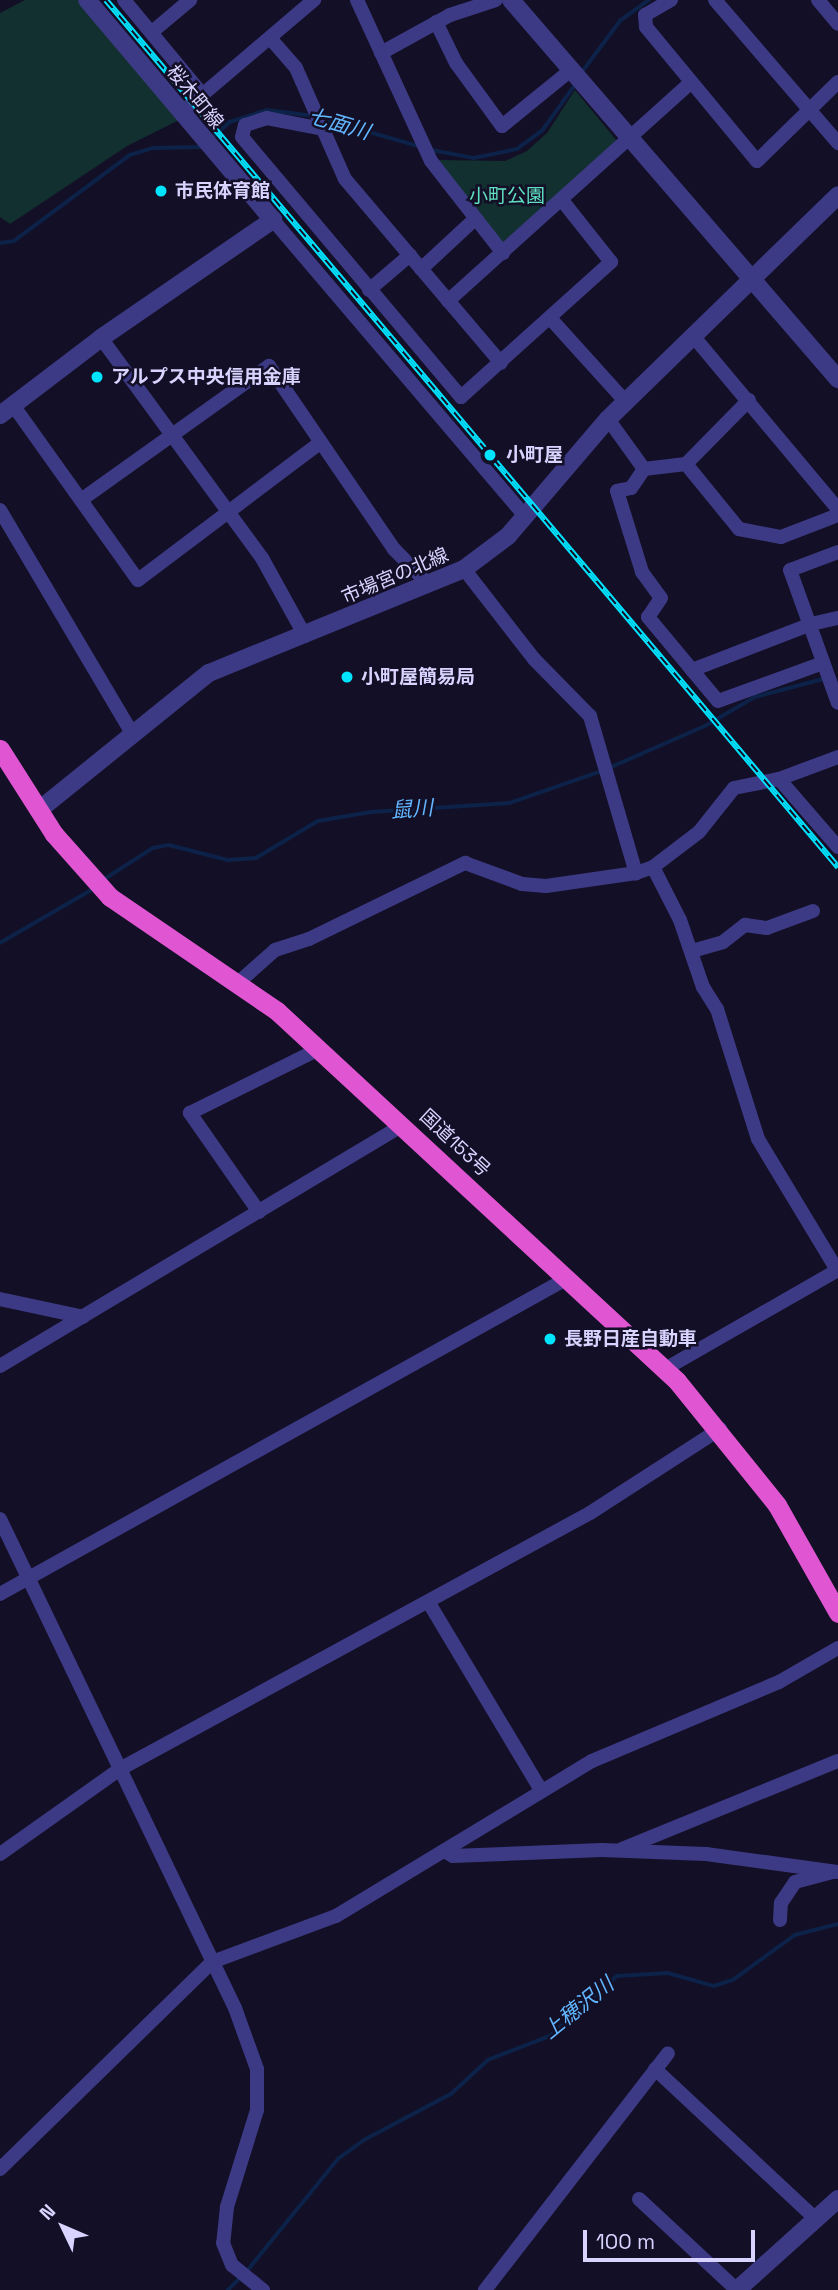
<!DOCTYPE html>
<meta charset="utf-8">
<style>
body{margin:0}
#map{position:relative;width:838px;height:2290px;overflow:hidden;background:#130f26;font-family:"Space Grotesk","Noto Sans JP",sans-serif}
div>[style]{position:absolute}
.green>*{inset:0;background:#12302f}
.stream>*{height:3.5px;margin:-1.75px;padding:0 1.75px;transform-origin:1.75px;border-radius:1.75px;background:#0c2248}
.minor>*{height:14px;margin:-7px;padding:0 7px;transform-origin:7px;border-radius:7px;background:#3d3a85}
.tertiary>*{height:18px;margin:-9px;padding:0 9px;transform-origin:9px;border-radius:9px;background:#3d3a85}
.trunk>*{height:19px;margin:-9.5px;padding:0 9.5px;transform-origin:9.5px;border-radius:9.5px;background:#e055d1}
.rail>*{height:6px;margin-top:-3px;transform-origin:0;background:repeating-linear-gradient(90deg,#130f26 0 10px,#00e5ff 0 20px);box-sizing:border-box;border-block:2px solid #00e5ff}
.dots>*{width:19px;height:19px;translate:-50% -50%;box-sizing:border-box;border:4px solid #130f26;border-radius:50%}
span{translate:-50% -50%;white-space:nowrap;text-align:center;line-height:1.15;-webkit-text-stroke:5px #130f26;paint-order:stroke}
.street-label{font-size:19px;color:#d9d4ff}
.poi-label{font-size:19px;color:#d9d4ff;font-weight:700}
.left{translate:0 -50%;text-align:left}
.park-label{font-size:19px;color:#5fe0c0}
.water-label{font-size:21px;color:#62b6ff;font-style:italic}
.north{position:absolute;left:28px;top:2192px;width:70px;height:70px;-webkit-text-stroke:5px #130f26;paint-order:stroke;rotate:314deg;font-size:19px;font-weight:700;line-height:28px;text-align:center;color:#d9d4ff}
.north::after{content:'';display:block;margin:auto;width:24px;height:32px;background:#d9d4ff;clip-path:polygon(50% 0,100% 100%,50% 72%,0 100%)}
.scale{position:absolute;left:583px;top:2230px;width:172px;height:32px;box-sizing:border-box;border:4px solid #d9d4ff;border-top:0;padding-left:9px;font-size:21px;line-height:24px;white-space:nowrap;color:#d9d4ff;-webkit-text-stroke:5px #130f26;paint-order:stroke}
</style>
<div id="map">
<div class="green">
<div style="clip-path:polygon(25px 0,78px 0,181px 119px,127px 146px,10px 224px,0 217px,0 13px)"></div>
<div style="clip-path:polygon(575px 90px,617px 141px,507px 243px,500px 243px,437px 160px,505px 161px,527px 151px,547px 133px)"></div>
</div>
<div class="stream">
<div style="left:582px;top:72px;width:64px;rotate:-53.3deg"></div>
<div style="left:620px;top:21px;width:36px;rotate:-36deg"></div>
<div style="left:324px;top:119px;width:98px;rotate:16deg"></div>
<div style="left:212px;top:138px;width:24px;rotate:-42deg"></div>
<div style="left:230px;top:122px;width:39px;rotate:-18deg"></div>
<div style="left:267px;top:110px;width:47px;rotate:7.3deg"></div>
<div style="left:432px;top:150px;width:43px;rotate:10.8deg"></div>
<div style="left:474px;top:158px;width:44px;rotate:-11.8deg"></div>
<div style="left:517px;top:149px;width:31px;rotate:-36deg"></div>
<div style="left:542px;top:131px;width:57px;rotate:-54.3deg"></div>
<div style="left:0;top:243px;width:14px;rotate:-8deg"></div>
<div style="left:14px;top:241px;width:144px;rotate:-36.6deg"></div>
<div style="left:130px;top:155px;width:24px;rotate:-17deg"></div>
<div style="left:153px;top:148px;width:52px;rotate:-1.1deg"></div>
<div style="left:609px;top:768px;width:105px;rotate:-23.6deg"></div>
<div style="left:705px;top:726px;width:58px;rotate:-30.1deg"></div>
<div style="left:755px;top:697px;width:74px;rotate:-14.8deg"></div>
<div style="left:103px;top:880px;width:59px;rotate:-32.6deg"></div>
<div style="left:153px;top:848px;width:16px;rotate:-11deg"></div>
<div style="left:169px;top:845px;width:61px;rotate:14.3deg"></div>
<div style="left:228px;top:860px;width:28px;rotate:-4deg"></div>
<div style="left:256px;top:858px;width:72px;rotate:-30.8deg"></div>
<div style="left:318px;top:821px;width:55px;rotate:-9.5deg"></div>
<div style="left:372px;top:812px;width:138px;rotate:-3.7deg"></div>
<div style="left:510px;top:803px;width:97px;rotate:-19.2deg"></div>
<div style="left:0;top:943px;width:110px;rotate:-30.1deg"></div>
<div style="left:247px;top:2271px;width:144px;rotate:-50.9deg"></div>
<div style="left:338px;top:2159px;width:32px;rotate:-36deg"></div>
<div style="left:364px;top:2140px;width:98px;rotate:-27.9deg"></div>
<div style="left:451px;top:2094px;width:50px;rotate:-42.6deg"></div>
<div style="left:488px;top:2060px;width:66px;rotate:-21.2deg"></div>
<div style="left:550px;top:2036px;width:90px;rotate:-41.8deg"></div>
<div style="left:617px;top:1976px;width:51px;rotate:-3.4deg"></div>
<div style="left:668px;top:1973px;width:48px;rotate:15.8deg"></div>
<div style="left:714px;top:1986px;width:20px;rotate:-18deg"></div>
<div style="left:733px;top:1980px;width:77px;rotate:-36deg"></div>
<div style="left:795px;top:1935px;width:44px;rotate:-14.3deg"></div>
<div style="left:228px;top:2290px;width:18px;rotate:-45deg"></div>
</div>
<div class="minor">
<div style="left:124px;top:0;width:124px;rotate:50.3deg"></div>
<div style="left:357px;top:0;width:177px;rotate:65.3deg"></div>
<div style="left:431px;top:161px;width:117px;rotate:52deg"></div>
<div style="left:671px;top:0;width:30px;rotate:150deg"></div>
<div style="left:645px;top:15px;width:12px;rotate:85deg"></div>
<div style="left:646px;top:27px;width:174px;rotate:50.4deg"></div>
<div style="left:757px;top:161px;width:113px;rotate:-44.3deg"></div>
<div style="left:715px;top:0;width:189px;rotate:49.3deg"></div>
<div style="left:818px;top:0;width:31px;rotate:50deg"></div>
<div style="left:436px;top:22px;width:46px;rotate:64deg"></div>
<div style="left:456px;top:63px;width:78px;rotate:53.9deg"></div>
<div style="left:502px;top:126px;width:89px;rotate:-39.1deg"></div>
<div style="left:152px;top:32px;width:50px;rotate:-40.1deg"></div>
<div style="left:270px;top:38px;width:40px;rotate:49deg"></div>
<div style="left:296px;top:68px;width:121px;rotate:66.2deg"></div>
<div style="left:345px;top:179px;width:241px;rotate:49.7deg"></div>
<div style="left:381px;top:53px;width:79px;rotate:-28.8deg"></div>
<div style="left:450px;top:15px;width:48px;rotate:-18.1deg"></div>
<div style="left:181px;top:113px;width:175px;rotate:-40.4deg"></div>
<div style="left:323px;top:129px;width:57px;rotate:-168.9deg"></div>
<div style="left:267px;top:118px;width:23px;rotate:162deg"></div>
<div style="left:245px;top:125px;width:12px;rotate:104deg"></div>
<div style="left:242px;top:137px;width:340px;rotate:49.9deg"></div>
<div style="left:461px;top:397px;width:202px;rotate:-42deg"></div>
<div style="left:611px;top:262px;width:80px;rotate:-128.4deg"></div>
<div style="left:273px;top:220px;width:389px;rotate:49.6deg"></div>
<div style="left:421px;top:269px;width:74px;rotate:-42.8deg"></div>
<div style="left:369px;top:290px;width:54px;rotate:-40.5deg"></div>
<div style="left:448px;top:301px;width:327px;rotate:-42deg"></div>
<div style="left:550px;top:318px;width:113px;rotate:47.9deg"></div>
<div style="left:694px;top:337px;width:224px;rotate:50.1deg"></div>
<div style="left:101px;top:338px;width:273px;rotate:53.8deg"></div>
<div style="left:262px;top:558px;width:89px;rotate:61.1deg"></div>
<div style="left:749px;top:400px;width:90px;rotate:134.5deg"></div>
<div style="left:686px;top:464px;width:84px;rotate:50.8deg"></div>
<div style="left:739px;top:529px;width:43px;rotate:10.8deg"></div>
<div style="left:781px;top:537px;width:61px;rotate:-21.1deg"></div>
<div style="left:13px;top:405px;width:215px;rotate:54.5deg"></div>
<div style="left:138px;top:580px;width:229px;rotate:-37deg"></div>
<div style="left:608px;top:419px;width:62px;rotate:54.2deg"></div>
<div style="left:644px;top:469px;width:23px;rotate:124deg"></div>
<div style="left:631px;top:488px;width:14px;rotate:168deg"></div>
<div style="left:617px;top:491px;width:85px;rotate:72.8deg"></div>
<div style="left:642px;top:572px;width:32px;rotate:54deg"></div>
<div style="left:661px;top:598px;width:23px;rotate:124deg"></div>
<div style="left:648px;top:617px;width:69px;rotate:50.3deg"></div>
<div style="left:692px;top:670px;width:128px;rotate:-21.1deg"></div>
<div style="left:811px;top:624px;width:28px;rotate:-13deg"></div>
<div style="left:644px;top:469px;width:42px;rotate:-6.8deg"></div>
<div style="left:81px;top:500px;width:231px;rotate:-35.5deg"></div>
<div style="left:269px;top:366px;width:222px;rotate:55.7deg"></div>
<div style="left:394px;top:549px;width:49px;rotate:45.8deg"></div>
<div style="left:0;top:510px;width:259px;rotate:59.4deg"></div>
<div style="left:838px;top:552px;width:51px;rotate:159.4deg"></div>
<div style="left:790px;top:570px;width:141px;rotate:70.2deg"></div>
<div style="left:464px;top:569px;width:114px;rotate:52.1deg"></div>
<div style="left:534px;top:659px;width:80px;rotate:45.5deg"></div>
<div style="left:590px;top:716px;width:164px;rotate:73.7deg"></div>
<div style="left:692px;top:670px;width:40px;rotate:50deg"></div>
<div style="left:718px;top:701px;width:112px;rotate:-19.9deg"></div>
<div style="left:779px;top:779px;width:90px;rotate:49.1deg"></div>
<div style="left:653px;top:867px;width:59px;rotate:63deg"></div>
<div style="left:680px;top:920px;width:71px;rotate:71.1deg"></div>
<div style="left:703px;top:987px;width:26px;rotate:58deg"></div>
<div style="left:717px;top:1009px;width:136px;rotate:72.5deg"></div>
<div style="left:758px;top:1139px;width:153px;rotate:58.9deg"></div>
<div style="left:692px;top:951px;width:32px;rotate:-16deg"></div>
<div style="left:723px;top:942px;width:28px;rotate:-38deg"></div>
<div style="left:745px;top:925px;width:22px;rotate:8deg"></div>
<div style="left:767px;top:928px;width:49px;rotate:-20.3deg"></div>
<div style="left:239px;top:982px;width:48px;rotate:-41.6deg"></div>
<div style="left:275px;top:950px;width:36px;rotate:-18deg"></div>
<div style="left:309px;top:939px;width:174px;rotate:-26deg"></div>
<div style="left:465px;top:863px;width:61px;rotate:20.2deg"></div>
<div style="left:522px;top:884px;width:24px;rotate:5deg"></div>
<div style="left:546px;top:886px;width:91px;rotate:-8.2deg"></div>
<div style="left:636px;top:873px;width:18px;rotate:-19deg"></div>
<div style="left:653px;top:867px;width:58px;rotate:-37.3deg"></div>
<div style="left:699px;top:832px;width:56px;rotate:-51.5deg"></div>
<div style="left:734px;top:788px;width:46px;rotate:-11.3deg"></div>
<div style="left:779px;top:779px;width:63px;rotate:-20.4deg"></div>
<div style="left:259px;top:1212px;width:121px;rotate:-124.9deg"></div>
<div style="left:190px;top:1113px;width:144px;rotate:-26.4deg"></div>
<div style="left:0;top:1299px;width:85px;rotate:12.2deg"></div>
<div style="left:0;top:1366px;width:469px;rotate:-30.9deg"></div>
<div style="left:665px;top:1369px;width:199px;rotate:-29.8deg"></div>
<div style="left:0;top:1519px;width:543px;rotate:64.33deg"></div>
<div style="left:235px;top:2008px;width:65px;rotate:70.2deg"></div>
<div style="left:257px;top:2069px;width:41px;rotate:90deg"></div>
<div style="left:257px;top:2110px;width:102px;rotate:107.2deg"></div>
<div style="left:227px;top:2207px;width:36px;rotate:96deg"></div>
<div style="left:223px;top:2243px;width:24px;rotate:68deg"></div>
<div style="left:232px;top:2265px;width:40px;rotate:39deg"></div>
<div style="left:0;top:1594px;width:648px;rotate:-29.1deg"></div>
<div style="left:429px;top:1603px;width:218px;rotate:59.1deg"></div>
<div style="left:622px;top:1849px;width:233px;rotate:-22.2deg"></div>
<div style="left:444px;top:1851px;width:10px;rotate:29deg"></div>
<div style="left:453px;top:1856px;width:149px;rotate:-2.3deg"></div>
<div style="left:602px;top:1850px;width:104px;rotate:2.2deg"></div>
<div style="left:706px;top:1854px;width:133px;rotate:7.8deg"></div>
<div style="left:0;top:1854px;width:147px;rotate:-35.3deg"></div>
<div style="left:120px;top:1769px;width:535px;rotate:-28.58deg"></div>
<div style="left:590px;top:1513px;width:155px;rotate:-32.9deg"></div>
<div style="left:780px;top:1920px;width:17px;rotate:-87deg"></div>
<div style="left:781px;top:1903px;width:25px;rotate:-56deg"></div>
<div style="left:795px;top:1882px;width:39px;rotate:-15deg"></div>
<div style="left:655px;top:2069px;width:220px;rotate:43deg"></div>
<div style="left:0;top:2169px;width:296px;rotate:-44.3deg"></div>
<div style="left:212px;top:1962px;width:132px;rotate:-20.4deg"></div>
<div style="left:336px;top:1916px;width:299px;rotate:-31.2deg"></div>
<div style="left:592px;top:1761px;width:203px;rotate:-22.9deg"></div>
<div style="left:779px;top:1682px;width:68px;rotate:-30deg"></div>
<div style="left:639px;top:2199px;width:134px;rotate:42.9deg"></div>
<div style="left:485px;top:2290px;width:299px;rotate:-52.3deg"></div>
</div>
<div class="tertiary">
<div style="left:511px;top:0;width:501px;rotate:49.21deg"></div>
<div style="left:0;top:415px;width:127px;rotate:-37.3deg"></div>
<div style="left:101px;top:338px;width:209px;rotate:-34.5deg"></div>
<div style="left:273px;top:220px;width:288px;rotate:-130.2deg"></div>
<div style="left:39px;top:810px;width:218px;rotate:-38.9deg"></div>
<div style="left:209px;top:673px;width:275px;rotate:-22.2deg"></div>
<div style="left:464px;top:569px;width:55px;rotate:-36.9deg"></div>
<div style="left:508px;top:536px;width:154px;rotate:-49.5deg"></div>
<div style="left:608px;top:419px;width:321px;rotate:-44.2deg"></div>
<div style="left:737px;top:2290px;width:136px;rotate:-42deg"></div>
</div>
<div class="trunk">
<div style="left:0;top:749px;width:101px;rotate:57.6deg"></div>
<div style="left:54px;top:834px;width:84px;rotate:48.4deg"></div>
<div style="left:110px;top:897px;width:202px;rotate:34.3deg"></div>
<div style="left:277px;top:1011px;width:545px;rotate:42.77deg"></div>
<div style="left:677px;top:1381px;width:159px;rotate:51.1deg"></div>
<div style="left:777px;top:1505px;width:124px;rotate:60.5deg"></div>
</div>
<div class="rail">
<div style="left:106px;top:0;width:1135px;rotate:49.83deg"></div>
</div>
<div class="dots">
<div style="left:161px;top:191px;background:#00e5ff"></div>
<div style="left:97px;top:377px;background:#00e5ff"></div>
<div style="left:490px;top:455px;background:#00e5ff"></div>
<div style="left:347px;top:677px;background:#00e5ff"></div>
<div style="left:550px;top:1339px;background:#00e5ff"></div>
</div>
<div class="street-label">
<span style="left:195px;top:97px;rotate:50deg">桜木町線</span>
<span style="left:395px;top:576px;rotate:-23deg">市場宮の北線</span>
<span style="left:455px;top:1143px;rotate:43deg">国道153号</span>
</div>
<div class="poi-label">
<span class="left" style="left:175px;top:191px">市民体育館</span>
<span class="left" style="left:111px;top:377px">アルプス中央信用金庫</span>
<span class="left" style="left:506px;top:455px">小町屋</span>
<span class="left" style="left:361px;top:677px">小町屋簡易局</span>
<span class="left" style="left:564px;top:1339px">長野日産自動車</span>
</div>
<div class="park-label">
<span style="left:507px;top:196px">小町公園</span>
</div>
<div class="water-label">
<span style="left:339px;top:124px;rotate:16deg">七面川</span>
<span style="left:412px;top:809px;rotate:-4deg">鼠川</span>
<span style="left:578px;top:2008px;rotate:-39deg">上穂沢川</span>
</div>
<div class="north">N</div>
<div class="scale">100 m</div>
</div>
